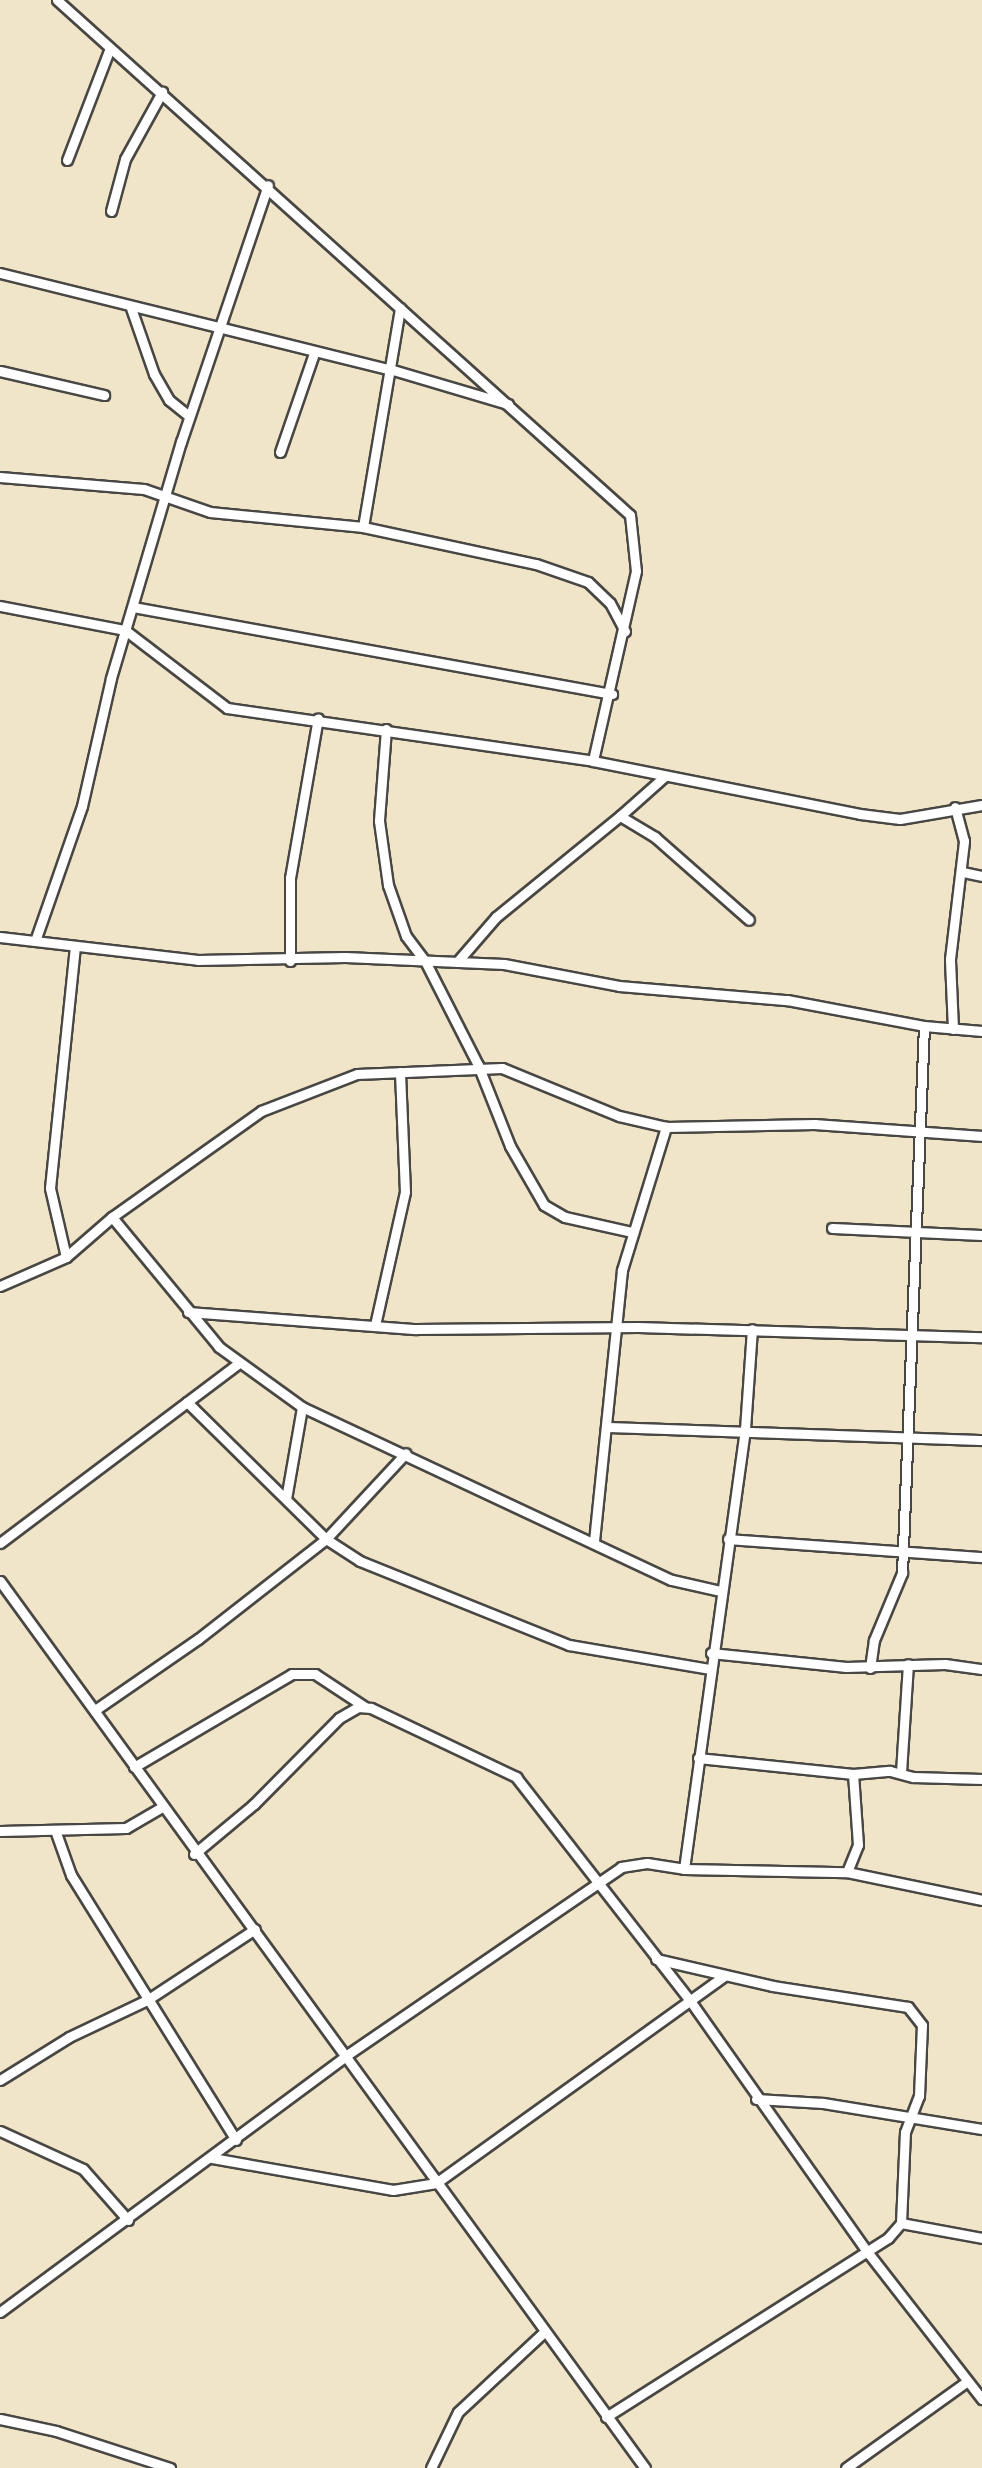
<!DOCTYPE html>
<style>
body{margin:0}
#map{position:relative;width:982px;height:2468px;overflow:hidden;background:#f0e5c9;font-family:"Balsamiq Sans",sans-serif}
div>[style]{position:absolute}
.roads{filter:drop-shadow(2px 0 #494743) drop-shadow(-2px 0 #494743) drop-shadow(0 2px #494743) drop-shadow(0 -2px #494743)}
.minor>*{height:9px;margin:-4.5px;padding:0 4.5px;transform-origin:4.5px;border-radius:4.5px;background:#fff}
span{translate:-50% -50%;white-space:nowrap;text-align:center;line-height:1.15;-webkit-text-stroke:6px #fff;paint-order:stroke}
</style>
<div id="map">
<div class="roads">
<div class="minor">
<div style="left:57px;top:0;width:770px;rotate:41.95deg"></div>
<div style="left:630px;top:515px;width:56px;rotate:83.9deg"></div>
<div style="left:636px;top:571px;width:195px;rotate:102.8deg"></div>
<div style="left:67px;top:160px;width:120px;rotate:-69deg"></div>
<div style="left:111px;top:211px;width:54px;rotate:-74.9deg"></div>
<div style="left:125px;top:159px;width:77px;rotate:-61.1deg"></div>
<div style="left:0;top:273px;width:405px;rotate:13.9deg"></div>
<div style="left:393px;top:370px;width:120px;rotate:16.5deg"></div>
<div style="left:131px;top:308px;width:70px;rotate:70.8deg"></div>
<div style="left:154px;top:374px;width:30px;rotate:60deg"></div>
<div style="left:169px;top:400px;width:26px;rotate:39deg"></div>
<div style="left:0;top:371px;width:107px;rotate:13deg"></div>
<div style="left:280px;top:452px;width:105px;rotate:-71deg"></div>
<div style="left:0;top:477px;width:144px;rotate:4.8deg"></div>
<div style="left:144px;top:489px;width:70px;rotate:19.2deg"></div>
<div style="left:210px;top:512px;width:154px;rotate:5.6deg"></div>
<div style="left:363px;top:527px;width:177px;rotate:12.1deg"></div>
<div style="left:536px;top:564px;width:55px;rotate:19.1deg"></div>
<div style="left:588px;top:582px;width:30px;rotate:44deg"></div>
<div style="left:610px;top:603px;width:32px;rotate:62deg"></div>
<div style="left:363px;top:527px;width:222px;rotate:-80.4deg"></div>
<div style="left:0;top:606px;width:127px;rotate:10.9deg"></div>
<div style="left:125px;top:630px;width:128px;rotate:37.4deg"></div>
<div style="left:227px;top:708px;width:370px;rotate:8.2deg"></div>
<div style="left:593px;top:761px;width:272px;rotate:11.2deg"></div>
<div style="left:860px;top:814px;width:40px;rotate:7.1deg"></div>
<div style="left:900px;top:819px;width:83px;rotate:-9.7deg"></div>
<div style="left:133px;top:607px;width:487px;rotate:10.3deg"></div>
<div style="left:386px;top:729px;width:92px;rotate:94.4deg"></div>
<div style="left:379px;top:821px;width:65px;rotate:82deg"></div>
<div style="left:388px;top:885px;width:54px;rotate:70.6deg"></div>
<div style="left:406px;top:936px;width:31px;rotate:53deg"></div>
<div style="left:425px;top:961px;width:117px;rotate:63deg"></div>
<div style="left:478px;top:1065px;width:87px;rotate:68.4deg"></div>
<div style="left:510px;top:1146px;width:68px;rotate:60deg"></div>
<div style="left:544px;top:1205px;width:24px;rotate:30deg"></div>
<div style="left:565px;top:1217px;width:69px;rotate:12.6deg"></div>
<div style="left:665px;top:776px;width:60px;rotate:138.4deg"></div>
<div style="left:620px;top:816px;width:41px;rotate:31deg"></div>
<div style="left:655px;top:837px;width:125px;rotate:41.4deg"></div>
<div style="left:963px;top:872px;width:19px;rotate:12deg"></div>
<div style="left:0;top:937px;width:199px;rotate:6.6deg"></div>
<div style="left:198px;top:960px;width:147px;rotate:-1.2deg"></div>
<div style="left:345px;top:957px;width:159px;rotate:2.5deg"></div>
<div style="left:504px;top:964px;width:117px;rotate:10.8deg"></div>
<div style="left:619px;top:986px;width:169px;rotate:4.8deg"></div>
<div style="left:787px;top:1000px;width:139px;rotate:10.7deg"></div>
<div style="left:924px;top:1026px;width:58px;rotate:4.9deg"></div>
<div style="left:35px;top:941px;width:143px;rotate:-70.8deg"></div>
<div style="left:82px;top:806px;width:131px;rotate:-77.2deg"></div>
<div style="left:111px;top:678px;width:246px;rotate:-73.5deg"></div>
<div style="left:181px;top:442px;width:271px;rotate:-71.3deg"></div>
<div style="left:290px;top:961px;width:83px;rotate:-90deg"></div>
<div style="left:290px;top:878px;width:162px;rotate:-80.1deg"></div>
<div style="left:457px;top:962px;width:60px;rotate:-49.1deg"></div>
<div style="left:496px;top:917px;width:160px;rotate:-39.2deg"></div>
<div style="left:953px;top:1029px;width:70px;rotate:-92.5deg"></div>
<div style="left:950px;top:959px;width:119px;rotate:-83.2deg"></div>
<div style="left:964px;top:841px;width:35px;rotate:-105deg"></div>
<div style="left:112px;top:1217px;width:168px;rotate:50.5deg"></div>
<div style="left:219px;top:1347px;width:102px;rotate:35.9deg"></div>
<div style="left:302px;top:1407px;width:408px;rotate:25.1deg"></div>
<div style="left:672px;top:1580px;width:49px;rotate:12.9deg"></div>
<div style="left:832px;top:1228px;width:150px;rotate:2.7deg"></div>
<div style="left:66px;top:1257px;width:71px;rotate:-103.1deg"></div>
<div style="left:50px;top:1188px;width:243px;rotate:-84.1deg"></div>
<div style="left:0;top:1286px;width:72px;rotate:-23.7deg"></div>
<div style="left:66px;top:1257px;width:61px;rotate:-41deg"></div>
<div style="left:112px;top:1217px;width:183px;rotate:-35.4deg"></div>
<div style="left:261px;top:1111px;width:103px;rotate:-21.1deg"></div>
<div style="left:357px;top:1074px;width:145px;rotate:-2.4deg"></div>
<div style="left:502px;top:1068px;width:126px;rotate:22.3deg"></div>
<div style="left:619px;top:1116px;width:48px;rotate:13.2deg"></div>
<div style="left:666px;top:1127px;width:149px;rotate:-1.2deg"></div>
<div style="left:815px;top:1124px;width:167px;rotate:4.1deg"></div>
<div style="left:188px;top:1312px;width:229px;rotate:4.3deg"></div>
<div style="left:416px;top:1329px;width:222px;rotate:-0.5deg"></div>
<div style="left:638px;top:1327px;width:344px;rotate:1.7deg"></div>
<div style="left:375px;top:1325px;width:136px;rotate:-77.3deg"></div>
<div style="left:405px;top:1192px;width:120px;rotate:-92.4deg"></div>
<div style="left:187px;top:1402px;width:195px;rotate:44.6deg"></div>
<div style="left:326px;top:1539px;width:40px;rotate:32.9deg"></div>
<div style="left:360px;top:1561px;width:225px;rotate:21.9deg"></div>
<div style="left:569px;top:1645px;width:142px;rotate:9.7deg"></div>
<div style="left:606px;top:1427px;width:376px;rotate:2deg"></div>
<div style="left:286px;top:1499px;width:93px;rotate:-80.1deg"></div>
<div style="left:728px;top:1539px;width:255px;rotate:4.1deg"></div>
<div style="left:594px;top:1541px;width:272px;rotate:-84.1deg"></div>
<div style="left:622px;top:1270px;width:150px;rotate:-72.9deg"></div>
<div style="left:0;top:1543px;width:299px;rotate:-37deg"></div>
<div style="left:0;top:1581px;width:1097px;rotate:53.98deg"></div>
<div style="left:711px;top:1653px;width:136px;rotate:5.9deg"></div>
<div style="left:846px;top:1667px;width:99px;rotate:-1.7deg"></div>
<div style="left:945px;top:1664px;width:37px;rotate:8deg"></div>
<div style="left:870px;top:1668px;width:28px;rotate:-82deg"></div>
<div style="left:874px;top:1640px;width:73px;rotate:-67.3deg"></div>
<div style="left:902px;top:1573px;width:547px;rotate:-87.7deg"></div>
<div style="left:95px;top:1710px;width:125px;rotate:-34.6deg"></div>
<div style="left:198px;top:1639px;width:162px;rotate:-38deg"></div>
<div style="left:326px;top:1539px;width:117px;rotate:-47.1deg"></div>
<div style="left:698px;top:1758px;width:156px;rotate:5.9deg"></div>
<div style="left:853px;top:1774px;width:37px;rotate:-5deg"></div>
<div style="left:890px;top:1771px;width:24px;rotate:15deg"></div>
<div style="left:913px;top:1777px;width:69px;rotate:1.7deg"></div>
<div style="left:134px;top:1767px;width:183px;rotate:-30.5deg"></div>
<div style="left:292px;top:1674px;width:23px"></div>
<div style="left:315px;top:1674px;width:60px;rotate:33.4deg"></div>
<div style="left:901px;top:1772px;width:108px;rotate:-86.3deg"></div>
<div style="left:55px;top:1830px;width:48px;rotate:70.4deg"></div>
<div style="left:71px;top:1875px;width:312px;rotate:58.1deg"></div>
<div style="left:0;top:1831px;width:126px;rotate:-1.4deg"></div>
<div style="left:126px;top:1828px;width:42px;rotate:-30.3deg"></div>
<div style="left:194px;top:1854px;width:78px;rotate:-39.8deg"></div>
<div style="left:254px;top:1804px;width:121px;rotate:-45.3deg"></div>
<div style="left:339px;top:1718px;width:22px;rotate:-30deg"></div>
<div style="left:358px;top:1707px;width:13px;rotate:4deg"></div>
<div style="left:371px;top:1708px;width:161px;rotate:25.4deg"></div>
<div style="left:516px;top:1777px;width:285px;rotate:52.1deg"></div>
<div style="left:691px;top:2002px;width:309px;rotate:54.8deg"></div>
<div style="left:869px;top:2254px;width:184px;rotate:52.1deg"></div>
<div style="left:684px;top:1869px;width:444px;rotate:-82.1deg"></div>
<div style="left:745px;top:1429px;width:100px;rotate:-86deg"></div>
<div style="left:847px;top:1872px;width:29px;rotate:-68deg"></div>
<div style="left:858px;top:1845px;width:71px;rotate:-94deg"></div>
<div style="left:0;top:2080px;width:81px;rotate:-31.9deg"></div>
<div style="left:69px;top:2037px;width:86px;rotate:-25.4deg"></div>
<div style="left:147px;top:2000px;width:129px;rotate:-33.3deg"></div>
<div style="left:756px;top:2099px;width:67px;rotate:3.4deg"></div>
<div style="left:823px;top:2103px;width:161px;rotate:9.3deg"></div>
<div style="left:0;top:2131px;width:91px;rotate:24.6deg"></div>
<div style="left:83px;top:2169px;width:68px;rotate:48.6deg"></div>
<div style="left:212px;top:2158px;width:184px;rotate:10deg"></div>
<div style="left:393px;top:2190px;width:44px;rotate:-9.2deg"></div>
<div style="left:436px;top:2183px;width:356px;rotate:-35.7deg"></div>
<div style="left:901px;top:2223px;width:82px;rotate:10.5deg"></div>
<div style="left:0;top:2312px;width:428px;rotate:-36.5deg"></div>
<div style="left:344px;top:2057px;width:336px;rotate:-34.4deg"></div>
<div style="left:621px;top:1867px;width:26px;rotate:-9deg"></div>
<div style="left:647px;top:1863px;width:37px;rotate:9deg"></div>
<div style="left:684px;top:1869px;width:163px;rotate:1.1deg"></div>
<div style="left:847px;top:1872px;width:138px;rotate:11.7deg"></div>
<div style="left:606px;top:2417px;width:334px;rotate:-32.4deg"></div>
<div style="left:888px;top:2238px;width:20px;rotate:-49deg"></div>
<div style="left:901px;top:2223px;width:91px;rotate:-87.5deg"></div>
<div style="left:905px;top:2132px;width:39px;rotate:-69deg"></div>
<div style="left:919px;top:2096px;width:71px;rotate:-87.6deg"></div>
<div style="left:922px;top:2025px;width:23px;rotate:-128deg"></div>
<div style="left:908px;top:2007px;width:137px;rotate:-171.2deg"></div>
<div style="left:773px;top:1986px;width:120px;rotate:-167deg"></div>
<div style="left:0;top:2419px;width:57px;rotate:12.1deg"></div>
<div style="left:56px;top:2431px;width:120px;rotate:18deg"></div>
<div style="left:431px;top:2468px;width:62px;rotate:-64.3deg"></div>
<div style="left:458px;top:2412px;width:116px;rotate:-42.9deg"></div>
<div style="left:846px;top:2468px;width:148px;rotate:-35.6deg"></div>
</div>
</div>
</div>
